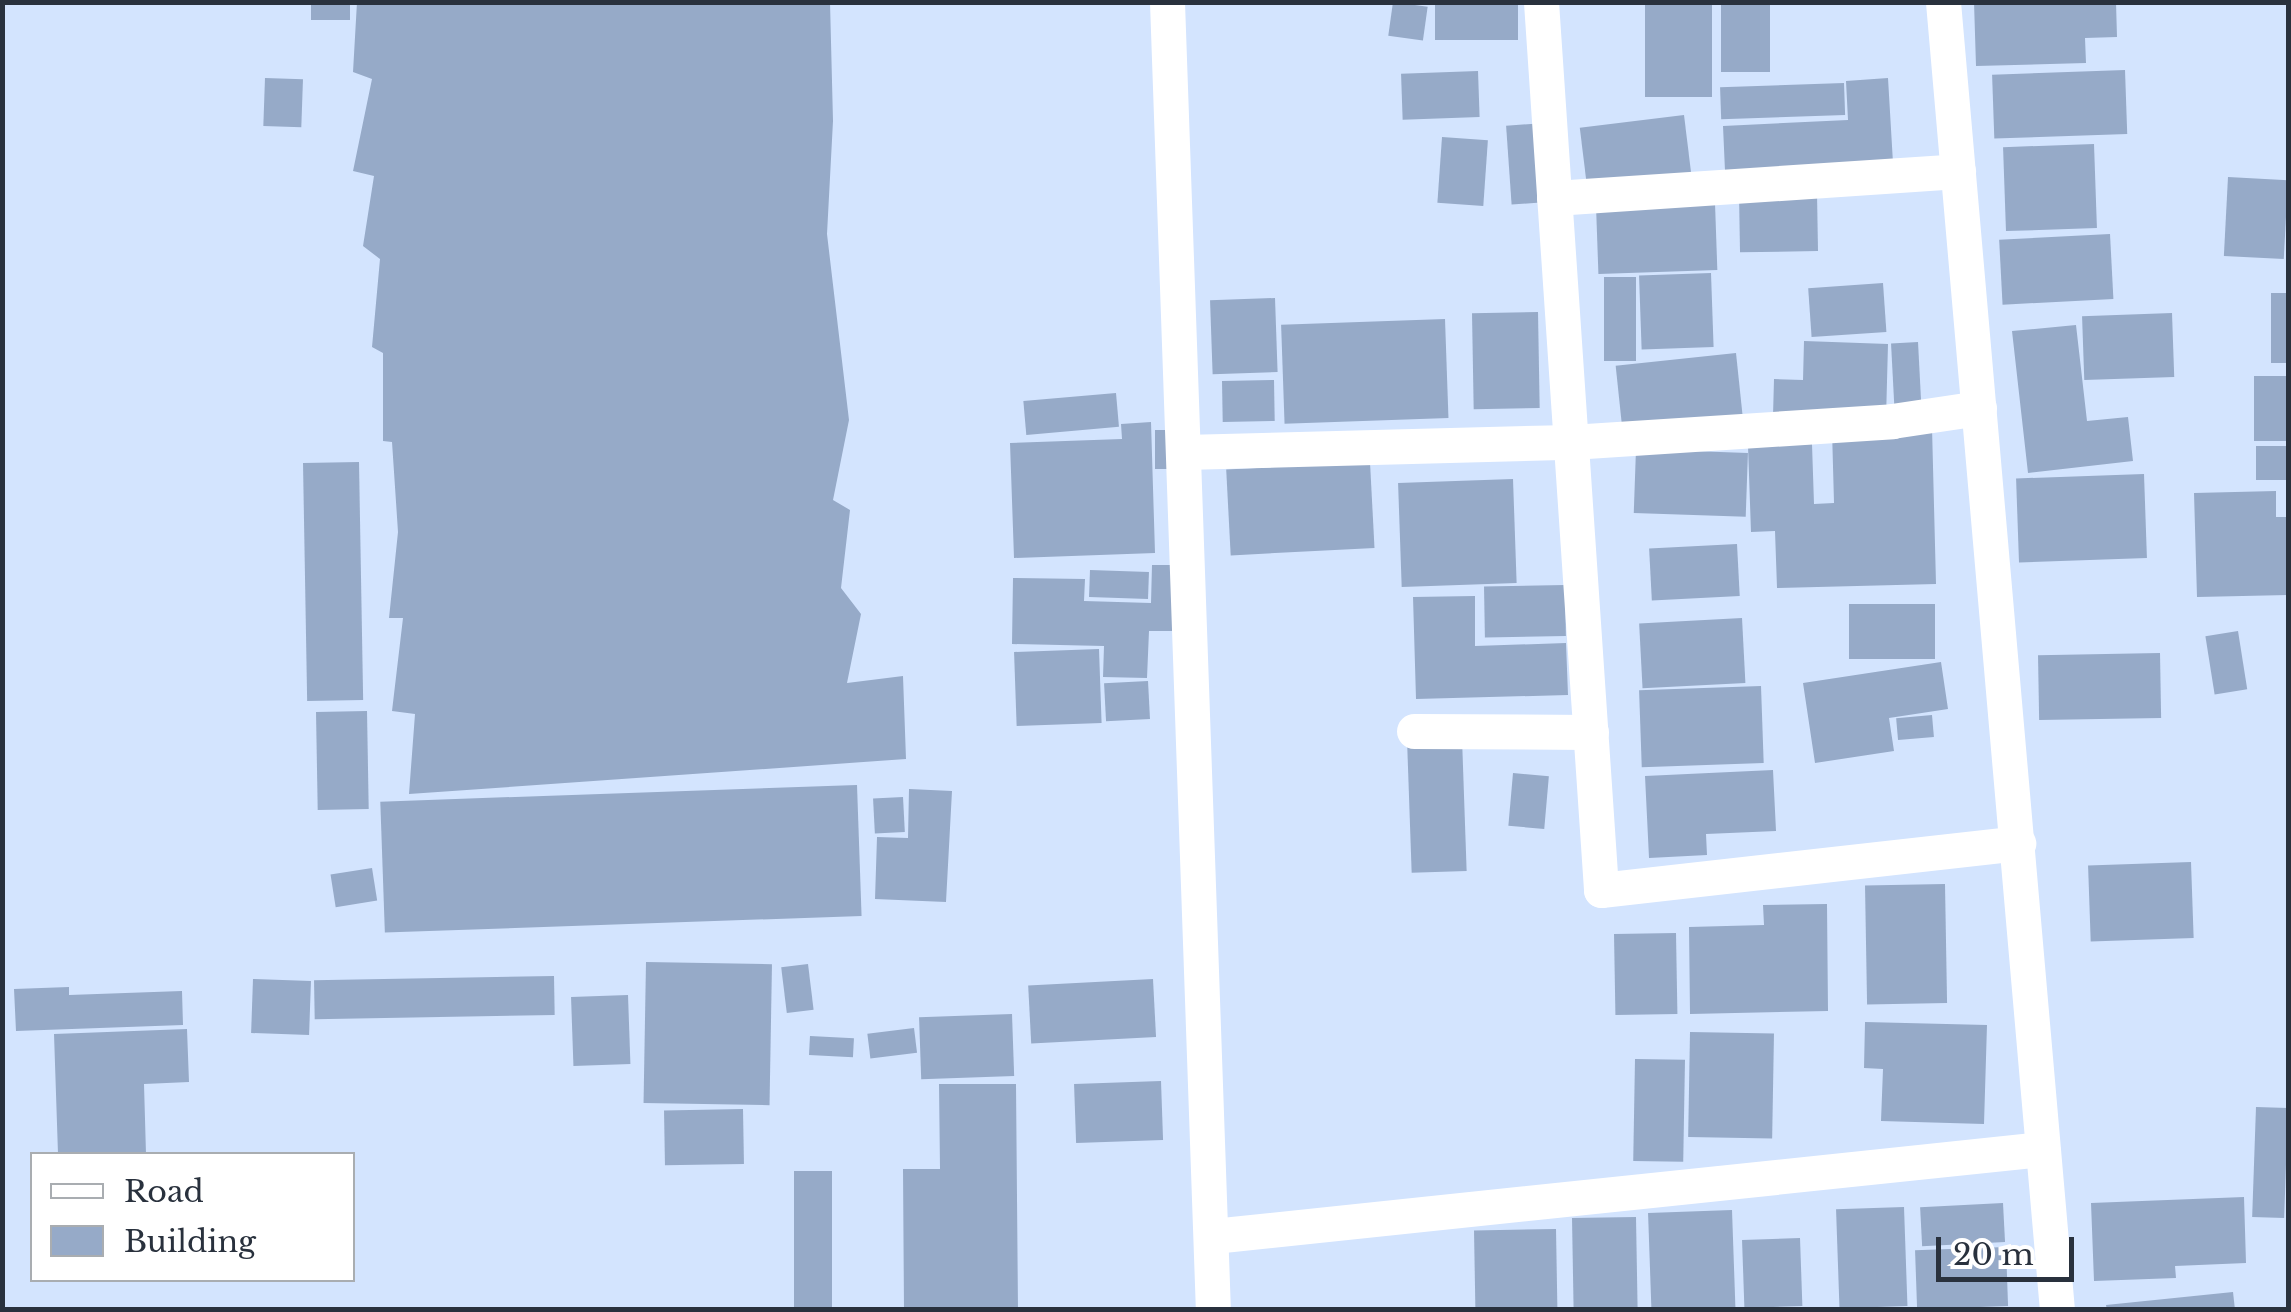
<!DOCTYPE html>
<style>
body{margin:0}
#map{position:relative;width:2291px;height:1312px;overflow:hidden;background:#d3e4fe;font-family:"Libre Baskerville",serif}
div>[style]{position:absolute}
.building>*{inset:0;background:#96aac8;transform-origin:0 0}
.minor>*{height:35px;margin:-17.5px;padding:0 17.5px;transform-origin:17.5px;border-radius:17.5px;background:#fff}
span{translate:-50% -50%;white-space:nowrap;text-align:center;line-height:1.15;-webkit-text-stroke:8px #fff;paint-order:stroke}
.frame{position:absolute;inset:0;border:5px solid #29313d;pointer-events:none}
.legend{position:absolute;left:30px;top:1152px;width:325px;height:130px;box-sizing:border-box;background:#fff;border:2px solid #a9adb1;margin:0;padding:12px 18px;list-style:none;font-size:30px;color:#29313d}
.legend li{display:flex;align-items:center;gap:20px;height:50px}
.legend b{width:50px;border:2px solid #a9adb1}
.scale{position:absolute;left:1936px;top:1237px;width:138px;height:45px;box-sizing:border-box;border:5px solid #29313d;border-top:0;padding-left:12px;font-size:30px;line-height:35px;white-space:nowrap;color:#29313d;-webkit-text-stroke:8px #fff;paint-order:stroke}
</style>
<div id="map">
<div class="building">
<div style="left:311px;top:2px;width:39px;height:18px"></div>
<div style="clip-path:polygon(357px 2px,830px 2px,833px 121px,827px 234px,849px 420px,833px 500px,850px 510px,841px 588px,861px 614px,847px 683px,903px 676px,906px 759px,409px 794px,415px 714px,392px 711px,403px 618px,389px 618px,398px 532px,392px 442px,383px 441px,383px 353px,372px 347px,380px 259px,363px 246px,374px 176px,353px 171px,372px 79px,353px 72px)"></div>
<div style="left:1393px;top:2px;width:35px;height:34px;rotate:8deg"></div>
<div style="left:1435px;top:2px;width:83px;height:38px"></div>
<div style="left:1645px;top:2px;width:67px;height:95px"></div>
<div style="left:1721px;top:2px;width:49px;height:70px"></div>
<div style="clip-path:polygon(1974px 2px,2116px 2px,2117px 37px,2085px 38px,2086px 63px,1976px 66px)"></div>
<div style="left:2125px;top:70px;width:64px;height:133px;rotate:88deg"></div>
<div style="left:1478px;top:71px;width:46px;height:77px;rotate:88deg"></div>
<div style="left:265px;top:78px;width:38px;height:48px;rotate:2deg"></div>
<div style="clip-path:polygon(1888px 78px,1893px 163px,1725px 171px,1723px 126px,1848px 120px,1846px 81px)"></div>
<div style="left:1844px;top:83px;width:32px;height:124px;rotate:88deg"></div>
<div style="left:1684px;top:115px;width:65px;height:105px;rotate:83deg"></div>
<div style="left:1545px;top:123px;width:79px;height:39px;rotate:86deg"></div>
<div style="left:1442px;top:137px;width:46px;height:66px;rotate:4deg"></div>
<div style="left:2094px;top:144px;width:84px;height:91px;rotate:88deg"></div>
<div style="left:2228px;top:177px;width:60px;height:79px;rotate:3deg"></div>
<div style="left:1817px;top:193px;width:58px;height:78px;rotate:89deg"></div>
<div style="left:1715px;top:203px;width:67px;height:119px;rotate:88deg"></div>
<div style="left:2110px;top:234px;width:65px;height:111px;rotate:87deg"></div>
<div style="left:1711px;top:273px;width:74px;height:72px;rotate:88deg"></div>
<div style="left:1604px;top:277px;width:32px;height:84px"></div>
<div style="left:1883px;top:283px;width:49px;height:75px;rotate:86deg"></div>
<div style="left:2288px;top:293px;width:70px;height:17px;rotate:90deg"></div>
<div style="left:1275px;top:298px;width:74px;height:65px;rotate:88deg"></div>
<div style="left:1538px;top:312px;width:96px;height:66px;rotate:89deg"></div>
<div style="left:2172px;top:313px;width:64px;height:90px;rotate:88deg"></div>
<div style="left:1445px;top:319px;width:99px;height:164px;rotate:88deg"></div>
<div style="clip-path:polygon(2076px 325px,2087px 421px,2128px 417px,2133px 461px,2028px 473px,2012px 331px)"></div>
<div style="clip-path:polygon(1804px 341px,1888px 344px,1886px 419px,1773px 416px,1774px 379px,1803px 380px)"></div>
<div style="left:1918px;top:342px;width:67px;height:27px;rotate:87deg"></div>
<div style="left:1736px;top:353px;width:74px;height:121px;rotate:84deg"></div>
<div style="left:2288px;top:376px;width:65px;height:34px;rotate:90deg"></div>
<div style="left:1274px;top:380px;width:41px;height:52px;rotate:89deg"></div>
<div style="left:1116px;top:393px;width:34px;height:93px;rotate:85deg"></div>
<div style="clip-path:polygon(1151px 422px,1155px 553px,1014px 558px,1010px 443px,1122px 439px,1121px 424px)"></div>
<div style="clip-path:polygon(1932px 427px,1936px 584px,1777px 588px,1775px 531px,1751px 532px,1748px 446px,1812px 444px,1814px 504px,1834px 503px,1832px 430px)"></div>
<div style="left:1155px;top:430px;width:23px;height:39px"></div>
<div style="left:2288px;top:446px;width:34px;height:32px;rotate:90deg"></div>
<div style="left:1636px;top:449px;width:112px;height:64px;rotate:2deg"></div>
<div style="left:359px;top:462px;width:238px;height:56px;rotate:89deg"></div>
<div style="left:1370px;top:462px;width:86px;height:144px;rotate:87deg"></div>
<div style="left:2144px;top:474px;width:84px;height:128px;rotate:88deg"></div>
<div style="left:1513px;top:479px;width:104px;height:115px;rotate:88deg"></div>
<div style="clip-path:polygon(2276px 491px,2276px 517px,2288px 517px,2288px 595px,2197px 597px,2194px 493px)"></div>
<div style="left:1737px;top:544px;width:52px;height:88px;rotate:87deg"></div>
<div style="clip-path:polygon(1152px 565px,1173px 565px,1172px 631px,1149px 631px,1147px 678px,1103px 677px,1104px 646px,1012px 644px,1013px 578px,1085px 579px,1084px 601px,1151px 603px)"></div>
<div style="left:1090px;top:570px;width:59px;height:27px;rotate:2deg"></div>
<div style="left:1565px;top:585px;width:51px;height:81px;rotate:89deg"></div>
<div style="clip-path:polygon(1475px 596px,1475px 646px,1566px 643px,1568px 695px,1416px 699px,1413px 597px)"></div>
<div style="left:1849px;top:604px;width:86px;height:55px"></div>
<div style="left:1742px;top:618px;width:65px;height:103px;rotate:87deg"></div>
<div style="left:2238px;top:631px;width:59px;height:33px;rotate:81deg"></div>
<div style="left:1099px;top:649px;width:74px;height:85px;rotate:88deg"></div>
<div style="left:2160px;top:653px;width:65px;height:122px;rotate:89deg"></div>
<div style="clip-path:polygon(1941px 662px,1948px 709px,1889px 718px,1894px 751px,1815px 763px,1803px 683px)"></div>
<div style="left:1148px;top:681px;width:38px;height:44px;rotate:87deg"></div>
<div style="left:1761px;top:686px;width:77px;height:122px;rotate:88deg"></div>
<div style="left:367px;top:711px;width:98px;height:51px;rotate:89deg"></div>
<div style="left:1932px;top:715px;width:22px;height:36px;rotate:85deg"></div>
<div style="left:1462px;top:738px;width:133px;height:55px;rotate:88deg"></div>
<div style="clip-path:polygon(1773px 770px,1776px 831px,1706px 834px,1707px 855px,1649px 858px,1645px 776px)"></div>
<div style="left:1513px;top:773px;width:36px;height:53px;rotate:5deg"></div>
<div style="left:857px;top:785px;width:131px;height:477px;rotate:88deg"></div>
<div style="clip-path:polygon(909px 789px,952px 791px,946px 902px,875px 899px,877px 837px,908px 838px)"></div>
<div style="left:903px;top:797px;width:35px;height:30px;rotate:87deg"></div>
<div style="left:2191px;top:862px;width:76px;height:103px;rotate:88deg"></div>
<div style="left:372px;top:868px;width:33px;height:42px;rotate:81deg"></div>
<div style="left:1945px;top:884px;width:119px;height:80px;rotate:89deg"></div>
<div style="clip-path:polygon(1827px 904px,1828px 1011px,1690px 1014px,1689px 927px,1764px 925px,1763px 905px)"></div>
<div style="left:1676px;top:933px;width:81px;height:62px;rotate:89deg"></div>
<div style="left:646px;top:962px;width:126px;height:141px;rotate:1deg"></div>
<div style="left:808px;top:964px;width:46px;height:27px;rotate:83deg"></div>
<div style="left:554px;top:976px;width:39px;height:240px;rotate:89deg"></div>
<div style="left:253px;top:979px;width:58px;height:54px;rotate:2deg"></div>
<div style="left:1153px;top:979px;width:58px;height:125px;rotate:87deg"></div>
<div style="clip-path:polygon(69px 987px,69px 995px,182px 991px,183px 1025px,16px 1031px,14px 989px)"></div>
<div style="left:628px;top:995px;width:69px;height:57px;rotate:88deg"></div>
<div style="left:1012px;top:1014px;width:62px;height:93px;rotate:88deg"></div>
<div style="clip-path:polygon(1865px 1022px,1987px 1025px,1984px 1124px,1881px 1121px,1883px 1069px,1864px 1068px)"></div>
<div style="left:914px;top:1028px;width:25px;height:47px;rotate:83deg"></div>
<div style="clip-path:polygon(187px 1029px,189px 1082px,144px 1084px,146px 1154px,58px 1154px,54px 1034px)"></div>
<div style="left:1690px;top:1032px;width:84px;height:105px;rotate:1deg"></div>
<div style="left:810px;top:1036px;width:44px;height:19px;rotate:3deg"></div>
<div style="left:1635px;top:1059px;width:50px;height:102px;rotate:1deg"></div>
<div style="left:1161px;top:1081px;width:59px;height:87px;rotate:88deg"></div>
<div style="clip-path:polygon(939px 1084px,1016px 1084px,1018px 1310px,904px 1310px,903px 1169px,940px 1169px)"></div>
<div style="left:2256px;top:1107px;width:32px;height:110px;rotate:2deg"></div>
<div style="left:743px;top:1109px;width:55px;height:79px;rotate:89deg"></div>
<div style="left:794px;top:1171px;width:38px;height:139px"></div>
<div style="clip-path:polygon(2244px 1197px,2246px 1263px,2175px 1266px,2176px 1278px,2094px 1281px,2091px 1203px)"></div>
<div style="left:2003px;top:1203px;width:39px;height:83px;rotate:87deg"></div>
<div style="left:1904px;top:1207px;width:99px;height:68px;rotate:88deg"></div>
<div style="left:1732px;top:1210px;width:100px;height:84px;rotate:88deg"></div>
<div style="left:1636px;top:1217px;width:93px;height:64px;rotate:89deg"></div>
<div style="left:1556px;top:1229px;width:81px;height:82px;rotate:89deg"></div>
<div style="left:1800px;top:1238px;width:68px;height:58px;rotate:88deg"></div>
<div style="left:2006px;top:1247px;width:59px;height:91px;rotate:88deg"></div>
<div style="clip-path:polygon(2233px 1292px,2235px 1310px,2107px 1310px,2106px 1305px)"></div>
</div>
<div class="minor">
<div style="left:1167px;top:2px;width:1309px;rotate:87.99deg"></div>
<div style="left:1541px;top:2px;width:890px;rotate:86.13deg"></div>
<div style="left:1601px;top:890px;width:420px;rotate:-6.4deg"></div>
<div style="left:1943px;top:2px;width:1313px;rotate:85.02deg"></div>
<div style="left:1554px;top:198px;width:405px;rotate:-3.8deg"></div>
<div style="left:1184px;top:452px;width:387px;rotate:-1.5deg"></div>
<div style="left:1571px;top:442px;width:322px;rotate:-3.7deg"></div>
<div style="left:1892px;top:421px;width:88px;rotate:-8.5deg"></div>
<div style="left:1414px;top:731px;width:177px;rotate:0.3deg"></div>
<div style="left:1213px;top:1236px;width:834px;rotate:-5.99deg"></div>
</div>
<div class="frame"></div>
<ul class="legend">
<li><b style="height:12px;background:#fff"></b>Road</li>
<li><b style="height:28px;background:#96aac8"></b>Building</li>
</ul>
<div class="scale">20 m</div>
</div>
